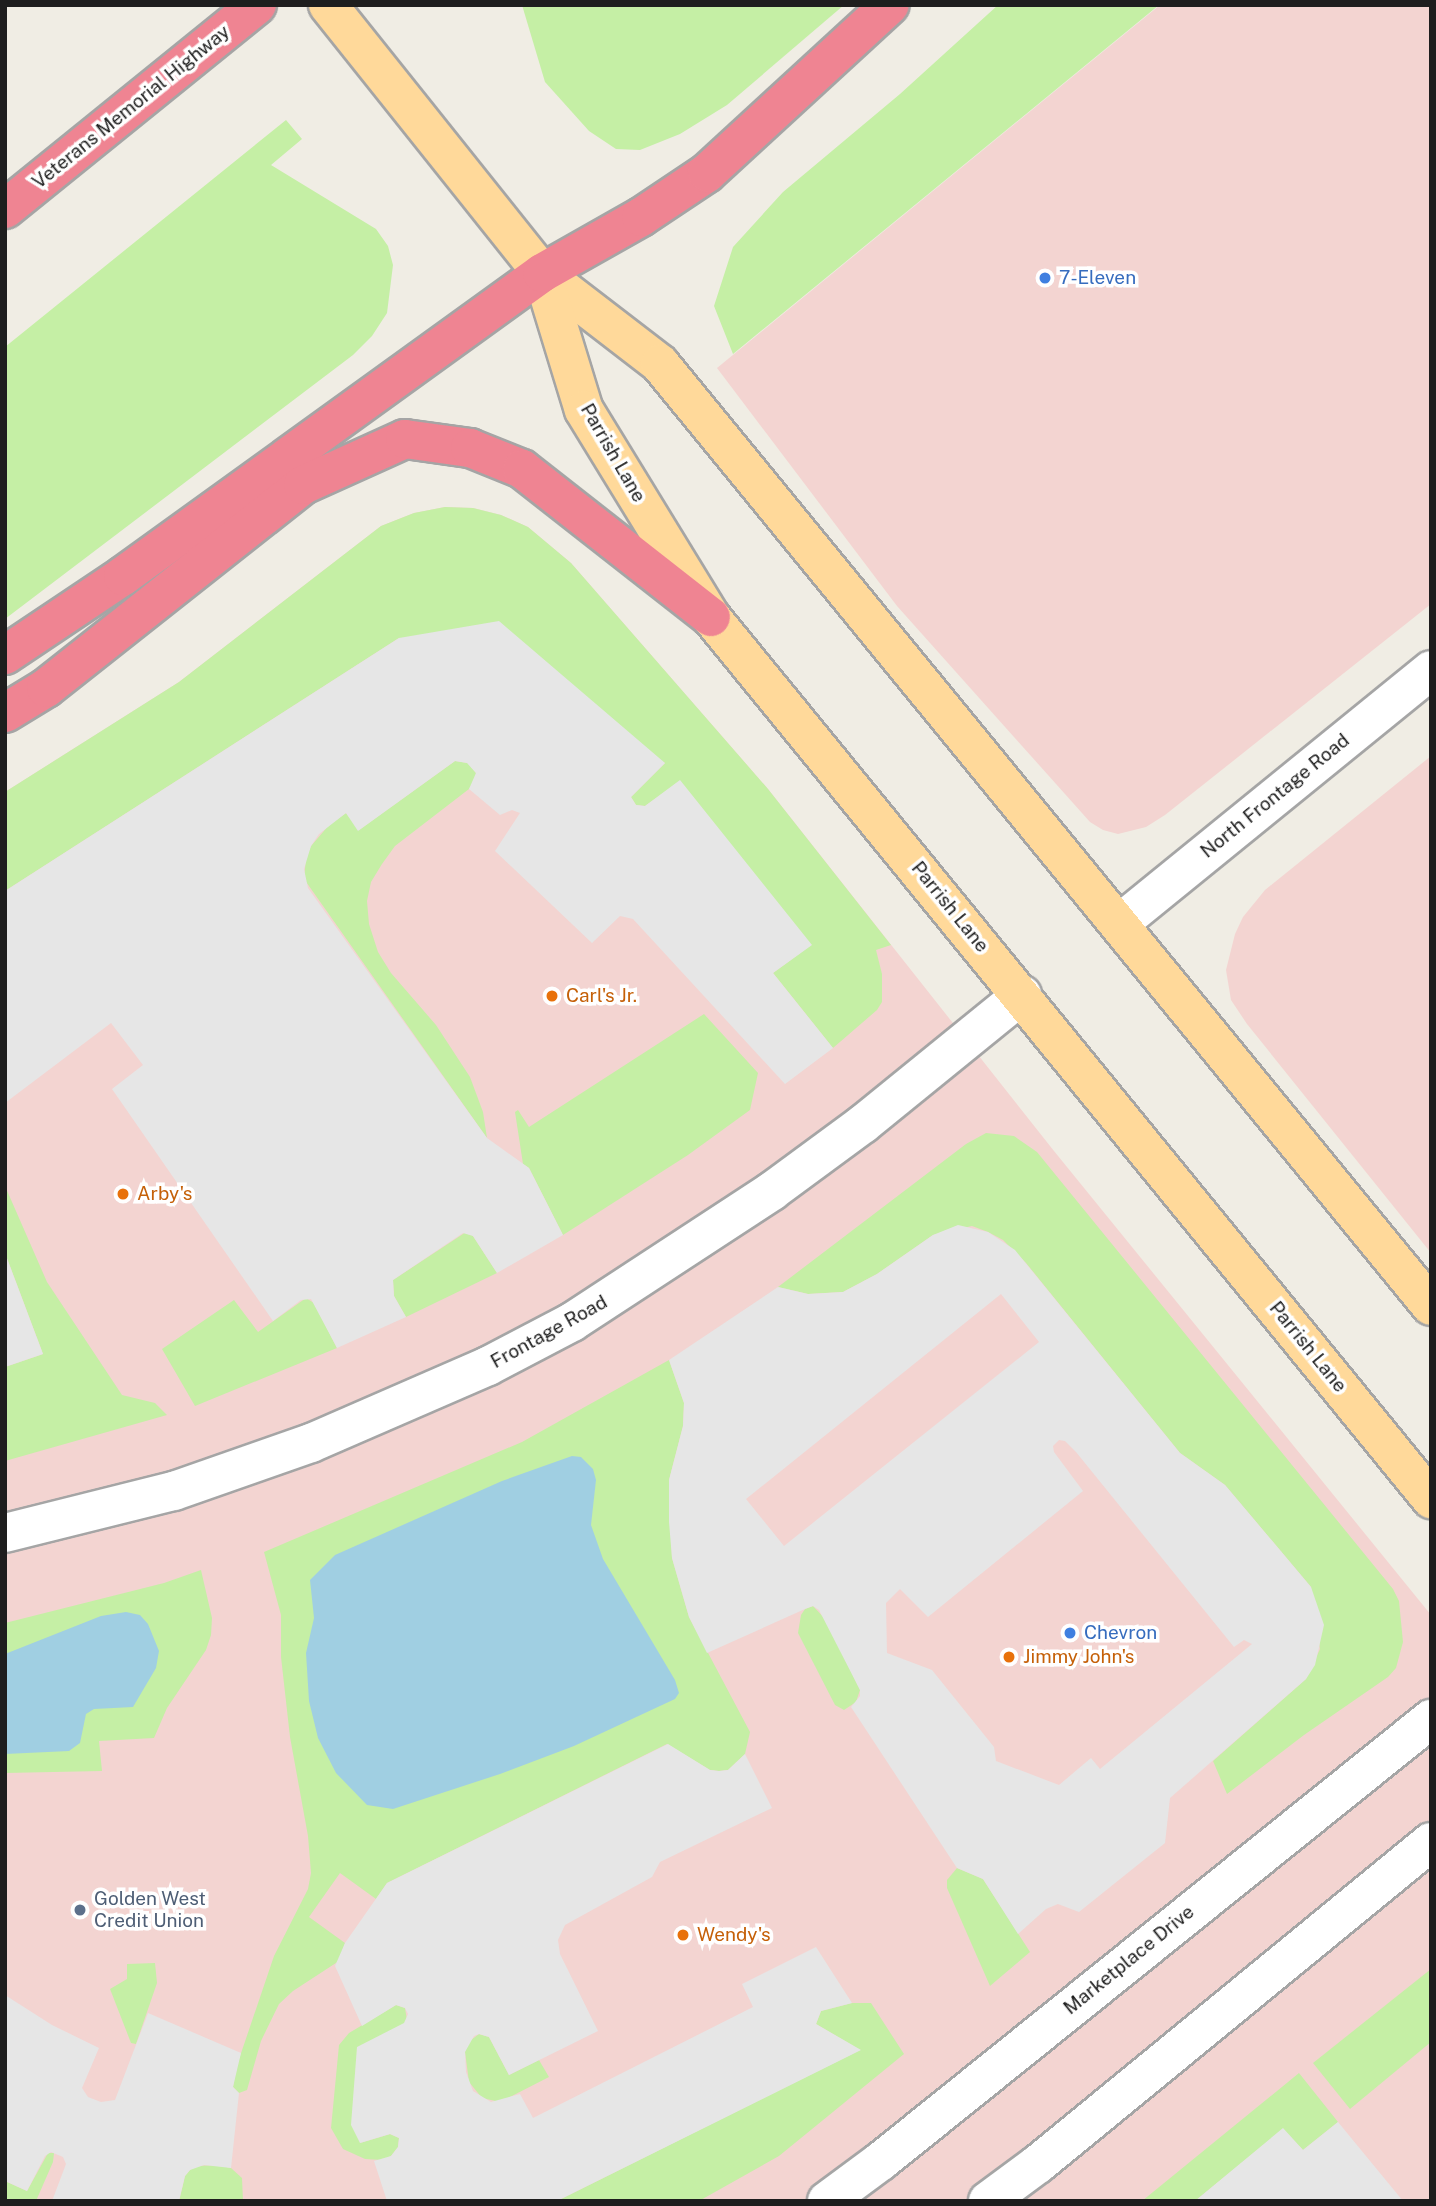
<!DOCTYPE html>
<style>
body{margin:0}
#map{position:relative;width:1436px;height:2206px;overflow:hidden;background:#f0ede4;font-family:"Public Sans",sans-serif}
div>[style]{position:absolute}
.commercial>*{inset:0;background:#f3d4d1}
.grass>*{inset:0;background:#c5efa5}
.parking>*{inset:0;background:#e6e6e6}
.water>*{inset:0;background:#a0cfe2}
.roads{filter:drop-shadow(2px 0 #a5a5a5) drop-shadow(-2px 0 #a5a5a5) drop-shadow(0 2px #a5a5a5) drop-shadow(0 -2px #a5a5a5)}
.minor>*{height:38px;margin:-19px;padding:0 19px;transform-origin:19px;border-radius:19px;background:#fff}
.major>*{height:38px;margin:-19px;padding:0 19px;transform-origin:19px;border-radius:19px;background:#ffd99a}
.highway>*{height:38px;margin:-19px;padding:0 19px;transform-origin:19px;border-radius:19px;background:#ef8492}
.dots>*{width:19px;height:19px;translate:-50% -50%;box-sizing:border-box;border:4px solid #fff;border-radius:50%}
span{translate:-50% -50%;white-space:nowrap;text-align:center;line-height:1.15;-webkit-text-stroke:7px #fff;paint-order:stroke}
.street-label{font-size:19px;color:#1e1e1e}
.shop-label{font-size:19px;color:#366cbe}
.left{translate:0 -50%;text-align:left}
.food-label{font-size:19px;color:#c56008}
.service-label{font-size:19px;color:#4e5e75}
.frame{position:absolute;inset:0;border:7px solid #1e1e1e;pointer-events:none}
</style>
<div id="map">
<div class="commercial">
<div style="clip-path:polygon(1160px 5px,1431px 5px,1431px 604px,1165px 815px,1146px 827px,1118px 834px,1103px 830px,1090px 822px,897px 606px,717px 368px)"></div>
<div style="clip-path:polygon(445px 507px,473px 508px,501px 515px,528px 527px,571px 563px,768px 789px,1054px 1151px,1431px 1615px,1431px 2201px,5px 2201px,5px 792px,179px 682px,381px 526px,414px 513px)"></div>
<div style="clip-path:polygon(1431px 756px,1431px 1253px,1247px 1024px,1231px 1000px,1226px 970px,1235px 934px,1243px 917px,1265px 890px)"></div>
</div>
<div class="grass">
<div style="clip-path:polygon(522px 5px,844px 5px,727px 105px,680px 134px,640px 150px,616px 149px,589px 131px,545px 82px)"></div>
<div style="clip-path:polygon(998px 5px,1159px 5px,733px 354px,714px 306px,733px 247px,783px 192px,900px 94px)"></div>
<div style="clip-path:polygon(286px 120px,302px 139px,271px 165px,376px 229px,388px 246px,393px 265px,387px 313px,372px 336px,353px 355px,5px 619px,5px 347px)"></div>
<div style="clip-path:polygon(445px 507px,473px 508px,501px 515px,528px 527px,571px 563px,768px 789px,891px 945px,876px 950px,882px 974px,882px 1002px,877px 1010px,833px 1048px,773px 973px,811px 945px,680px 781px,645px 806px,636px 805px,631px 797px,665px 763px,399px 638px,5px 891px,5px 792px,179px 682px,381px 526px,414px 513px)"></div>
<div style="clip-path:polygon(455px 761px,468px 763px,476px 773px,475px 779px,469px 789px,395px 846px,382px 864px,371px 882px,367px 901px,369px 924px,378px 952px,391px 973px,436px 1025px,470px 1077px,483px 1112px,487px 1138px,304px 879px,306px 858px,311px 846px,329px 825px,346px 813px,359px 830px)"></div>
<div style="clip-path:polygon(704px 1014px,758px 1073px,750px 1110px,688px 1155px,563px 1235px,529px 1168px,523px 1164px,515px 1112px,518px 1110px,529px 1127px)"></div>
<div style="clip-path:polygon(986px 1133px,1014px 1136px,1037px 1152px,1393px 1589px,1399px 1601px,1403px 1642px,1396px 1668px,1388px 1677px,1304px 1735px,1227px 1794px,1213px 1761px,1306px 1679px,1320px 1649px,1311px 1587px,1225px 1485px,1180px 1453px,1026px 1263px,1003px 1240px,988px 1232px,972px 1226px,933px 1235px,877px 1274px,843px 1292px,808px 1294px,778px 1287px,966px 1144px)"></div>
<div style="clip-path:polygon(5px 1186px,47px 1282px,122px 1395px,155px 1403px,167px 1415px,5px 1461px,5px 1367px,43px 1354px,5px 1253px)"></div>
<div style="clip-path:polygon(466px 1232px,473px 1236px,497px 1273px,406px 1317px,394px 1296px,393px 1280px)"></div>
<div style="clip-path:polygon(306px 1298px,314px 1303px,337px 1348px,195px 1406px,162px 1349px,234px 1300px,258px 1332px)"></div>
<div style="clip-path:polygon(669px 1360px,684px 1403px,683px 1426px,669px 1480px,672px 1558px,689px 1617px,750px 1732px,745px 1754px,728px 1770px,719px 1771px,710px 1770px,667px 1744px,387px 1883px,376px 1899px,340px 1873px,309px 1917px,345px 1943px,339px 1961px,293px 1991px,279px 2004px,261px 2041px,247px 2090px,239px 2093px,233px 2087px,236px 2068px,274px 1956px,308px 1889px,311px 1873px,308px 1836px,290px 1737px,281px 1657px,281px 1615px,264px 1552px,522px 1442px)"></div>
<div style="clip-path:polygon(201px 1570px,212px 1618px,211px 1635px,206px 1650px,167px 1708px,154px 1738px,99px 1741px,102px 1771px,5px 1773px,5px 1623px,164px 1583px)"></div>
<div style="clip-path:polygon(813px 1606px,827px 1621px,860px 1690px,856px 1702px,844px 1710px,835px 1705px,798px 1633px,801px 1615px,805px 1609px)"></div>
<div style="clip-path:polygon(957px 1868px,983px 1879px,1030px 1952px,990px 1986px,947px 1888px,947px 1880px)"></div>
<div style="clip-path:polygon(155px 1963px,157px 1983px,136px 2044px,131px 2043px,110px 1989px,127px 1979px,127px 1964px)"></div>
<div style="clip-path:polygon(1431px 1969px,1431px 2042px,1350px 2109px,1313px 2063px)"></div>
<div style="clip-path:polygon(852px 2003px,871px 2003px,904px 2054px,779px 2156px,699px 2201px,557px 2201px,860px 2050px,816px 2024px,821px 2011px)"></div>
<div style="clip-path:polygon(396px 2005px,405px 2008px,407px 2020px,360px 2143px,390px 2134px,399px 2138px,398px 2147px,391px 2156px,383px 2160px,365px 2159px,343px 2149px,331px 2128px,339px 2045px,349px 2033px)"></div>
<div style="clip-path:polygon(479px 2034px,489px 2037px,509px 2075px,539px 2060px,549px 2077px,500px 2102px,482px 2098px,469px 2082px,465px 2052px,467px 2043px)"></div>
<div style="clip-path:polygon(1299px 2073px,1338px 2122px,1303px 2150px,1283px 2129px,1195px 2201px,1142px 2201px)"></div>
<div style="clip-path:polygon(48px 2153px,54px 2153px,53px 2162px,36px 2201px,5px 2201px,5px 2181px,27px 2191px)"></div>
<div style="clip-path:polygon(217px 2165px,231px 2168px,242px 2178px,243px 2201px,179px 2201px,185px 2176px,190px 2170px,197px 2166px)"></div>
</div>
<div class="parking">
<div style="clip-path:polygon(499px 621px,665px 763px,631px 797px,636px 805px,645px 806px,680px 780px,812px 945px,773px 973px,833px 1048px,785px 1084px,633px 919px,620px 916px,592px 943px,495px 851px,520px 813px,512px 810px,500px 815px,469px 789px,476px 773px,467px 763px,455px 761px,358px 831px,346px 813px,319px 834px,311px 846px,304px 869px,308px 888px,487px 1138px,529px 1168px,563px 1235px,497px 1273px,473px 1236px,463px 1233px,393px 1280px,394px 1296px,406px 1317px,337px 1348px,311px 1299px,301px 1300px,273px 1321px,112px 1089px,143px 1065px,111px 1023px,5px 1103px,5px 891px,399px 638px)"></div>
<div style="clip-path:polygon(evenodd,958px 1225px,988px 1232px,1015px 1250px,1180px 1453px,1225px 1485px,1311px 1587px,1324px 1625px,1315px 1665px,1306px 1679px,1170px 1798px,1165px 1843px,1079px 1912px,1058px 1904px,1046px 1909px,1018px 1934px,983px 1879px,957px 1868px,851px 1707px,860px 1696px,860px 1690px,819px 1610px,813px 1606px,805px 1609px,707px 1653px,689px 1617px,672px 1558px,669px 1522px,669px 1480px,683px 1426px,684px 1403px,669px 1360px,778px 1287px,808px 1294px,843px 1292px,877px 1274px,933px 1235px,958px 1225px,1001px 1294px,1039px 1342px,784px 1546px,746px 1499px,1001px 1294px,958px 1225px,1059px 1440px,1065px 1441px,1076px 1452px,1234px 1647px,1244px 1640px,1252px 1644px,1100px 1769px,1091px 1758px,1059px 1785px,996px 1761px,994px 1747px,932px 1670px,887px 1653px,886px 1603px,900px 1589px,928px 1617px,1083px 1491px,1054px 1452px,1053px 1446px,1059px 1440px)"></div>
<div style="clip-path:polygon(5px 1253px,43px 1354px,5px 1367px)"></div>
<div style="clip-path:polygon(668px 1744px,710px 1770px,719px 1771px,728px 1770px,745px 1754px,772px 1808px,660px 1862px,652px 1877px,565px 1925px,558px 1940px,560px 1954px,598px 2031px,509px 2075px,489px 2037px,479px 2034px,474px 2036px,465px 2052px,466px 2072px,473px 2091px,491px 2102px,520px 2094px,533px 2118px,753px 2007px,742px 1984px,816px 1947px,852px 2003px,821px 2011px,816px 2024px,861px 2050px,557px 2201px,387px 2201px,374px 2161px,391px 2156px,398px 2147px,399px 2138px,390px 2134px,360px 2143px,351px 2125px,357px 2047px,404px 2023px,408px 2014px,405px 2008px,396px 2005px,362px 2026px,335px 1966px,345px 1943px,387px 1883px)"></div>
<div style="clip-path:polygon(5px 1995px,52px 2025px,99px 2048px,82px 2088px,88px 2097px,101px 2102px,115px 2100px,148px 2013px,241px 2053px,233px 2087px,239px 2093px,231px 2168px,204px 2165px,190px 2170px,185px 2176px,179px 2201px,52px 2201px,66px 2164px,63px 2157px,51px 2152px,45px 2156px,27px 2191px,5px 2181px)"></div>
<div style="clip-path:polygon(1338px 2122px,1403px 2201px,1195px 2201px,1283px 2128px,1303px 2150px)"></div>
</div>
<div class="water">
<div style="clip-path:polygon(572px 1456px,581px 1457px,593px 1469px,596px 1480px,591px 1525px,603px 1559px,675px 1680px,679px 1693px,675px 1699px,574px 1746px,500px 1774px,393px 1809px,367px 1805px,336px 1773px,318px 1738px,309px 1701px,306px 1653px,314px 1618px,310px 1580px,335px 1555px,502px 1481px)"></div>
<div style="clip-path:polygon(126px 1612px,140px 1615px,148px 1624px,159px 1651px,156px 1668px,133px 1707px,94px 1709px,86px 1714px,80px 1743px,69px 1751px,5px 1754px,5px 1654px,101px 1616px)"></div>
</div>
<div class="roads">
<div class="minor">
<div style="left:1120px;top:923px;width:401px;rotate:-39.1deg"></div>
<div style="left:5px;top:1533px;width:174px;rotate:-14deg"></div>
<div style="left:174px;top:1491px;width:145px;rotate:-19.3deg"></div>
<div style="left:311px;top:1443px;width:193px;rotate:-23.5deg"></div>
<div style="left:488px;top:1366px;width:95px;rotate:-27.6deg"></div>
<div style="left:572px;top:1322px;width:239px;rotate:-33.2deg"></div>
<div style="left:772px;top:1191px;width:113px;rotate:-36.4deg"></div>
<div style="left:863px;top:1124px;width:205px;rotate:-39.1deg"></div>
<div style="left:827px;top:2201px;width:67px;rotate:-36.5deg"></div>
<div style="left:881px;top:2161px;width:706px;rotate:-38.79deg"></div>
<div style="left:988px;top:2201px;width:62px;rotate:-36.5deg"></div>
<div style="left:1038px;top:2164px;width:508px;rotate:-39.33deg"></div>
</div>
<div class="major">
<div style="left:328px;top:5px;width:343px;rotate:51.4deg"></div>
<div style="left:542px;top:273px;width:149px;rotate:37.6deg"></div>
<div style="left:660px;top:364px;width:1217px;rotate:50.7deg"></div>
<div style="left:542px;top:273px;width:143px;rotate:73deg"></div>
<div style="left:584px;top:410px;width:243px;rotate:58.5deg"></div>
<div style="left:711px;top:617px;width:1139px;rotate:50.77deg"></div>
</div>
<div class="highway">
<div style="left:5px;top:209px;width:324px;rotate:-39deg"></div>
<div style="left:5px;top:655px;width:142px;rotate:-33.8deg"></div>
<div style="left:123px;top:576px;width:517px;rotate:-35.87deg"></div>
<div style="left:542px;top:273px;width:114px;rotate:-29.5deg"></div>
<div style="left:641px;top:217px;width:79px;rotate:-33.7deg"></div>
<div style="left:707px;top:173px;width:248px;rotate:-42.6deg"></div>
<div style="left:5px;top:713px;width:48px;rotate:-31.4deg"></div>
<div style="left:46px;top:688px;width:328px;rotate:-38.3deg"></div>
<div style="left:303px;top:485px;width:112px;rotate:-24.3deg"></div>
<div style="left:405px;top:439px;width:66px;rotate:7.9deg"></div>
<div style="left:470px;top:448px;width:56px;rotate:22deg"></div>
<div style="left:522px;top:469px;width:240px;rotate:38.1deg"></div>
</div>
</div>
<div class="dots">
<div style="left:1045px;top:278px;background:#3f7fe0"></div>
<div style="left:552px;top:996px;background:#e8710a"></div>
<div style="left:123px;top:1194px;background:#e8710a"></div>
<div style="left:1070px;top:1633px;background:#3f7fe0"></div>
<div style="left:1009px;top:1657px;background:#e8710a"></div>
<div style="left:80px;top:1910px;background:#5c6f8a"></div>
<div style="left:683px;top:1935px;background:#e8710a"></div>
</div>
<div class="street-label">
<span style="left:131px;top:107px;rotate:-39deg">Veterans Memorial Highway</span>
<span style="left:613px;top:453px;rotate:60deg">Parrish Lane</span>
<span style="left:1275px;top:796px;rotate:-39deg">North Frontage Road</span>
<span style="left:950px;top:907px;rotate:51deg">Parrish Lane</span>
<span style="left:549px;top:1332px;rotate:-29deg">Frontage Road</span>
<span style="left:1308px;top:1347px;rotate:51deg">Parrish Lane</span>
<span style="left:1129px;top:1960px;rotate:-39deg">Marketplace Drive</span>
</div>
<div class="shop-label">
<span class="left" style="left:1059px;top:278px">7-Eleven</span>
<span class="left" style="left:1084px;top:1633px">Chevron</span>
</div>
<div class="food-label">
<span class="left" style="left:566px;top:996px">Carl's Jr.</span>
<span class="left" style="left:137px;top:1194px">Arby's</span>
<span class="left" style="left:1023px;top:1657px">Jimmy John's</span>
<span class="left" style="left:697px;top:1935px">Wendy's</span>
</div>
<div class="service-label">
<span class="left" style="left:94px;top:1910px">Golden West<br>Credit Union</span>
</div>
<div class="frame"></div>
</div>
